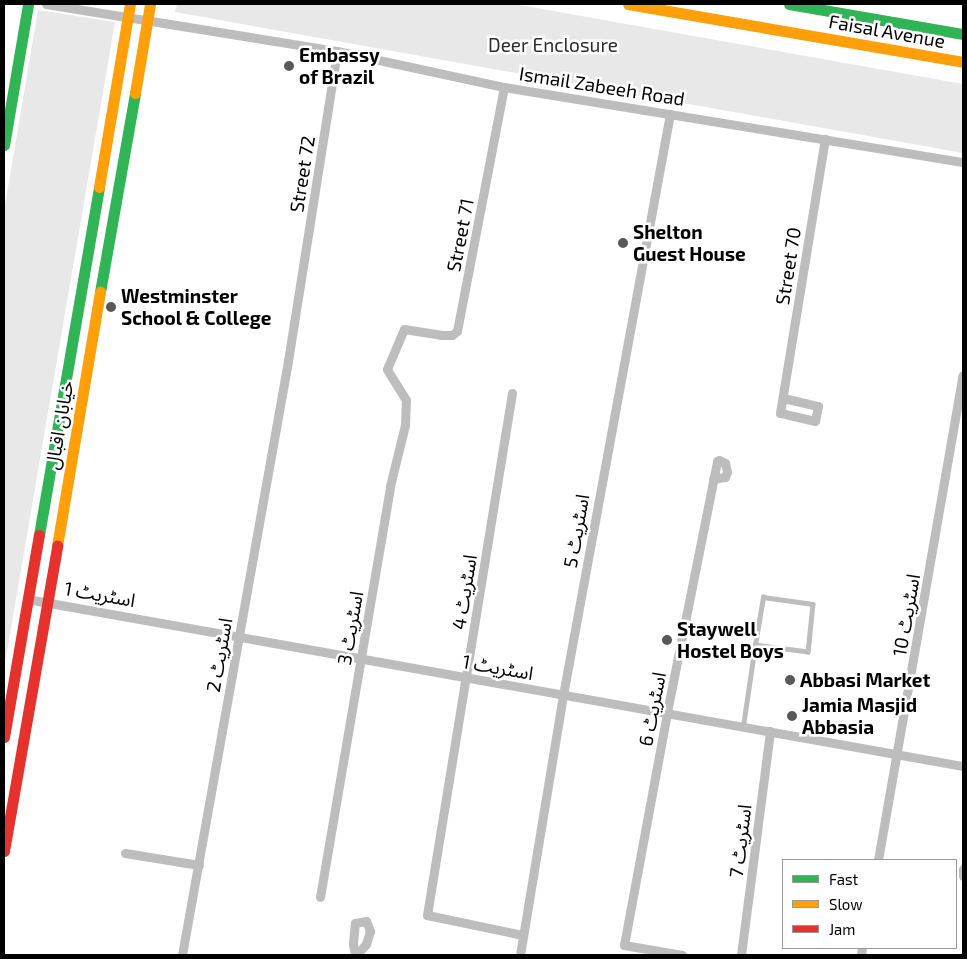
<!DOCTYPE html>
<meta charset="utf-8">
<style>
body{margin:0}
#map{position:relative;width:967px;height:959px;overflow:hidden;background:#fff;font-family:"Exo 2","Noto Sans Arabic",sans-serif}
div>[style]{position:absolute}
.green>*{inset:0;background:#e8e8e8}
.lane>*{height:4.5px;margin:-2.25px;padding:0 2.25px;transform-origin:2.25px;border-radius:2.25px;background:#bdbdbd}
.street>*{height:9px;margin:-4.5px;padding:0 4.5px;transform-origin:4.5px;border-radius:4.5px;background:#bdbdbd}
.fast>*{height:11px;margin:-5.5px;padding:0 5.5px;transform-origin:5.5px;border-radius:5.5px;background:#30b455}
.slow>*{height:11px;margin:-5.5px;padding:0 5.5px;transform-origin:5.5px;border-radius:5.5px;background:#ff9f0a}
.jam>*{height:11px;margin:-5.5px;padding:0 5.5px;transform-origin:5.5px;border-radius:5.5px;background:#e5322d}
.dots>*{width:14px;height:14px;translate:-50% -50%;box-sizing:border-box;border:2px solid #fff;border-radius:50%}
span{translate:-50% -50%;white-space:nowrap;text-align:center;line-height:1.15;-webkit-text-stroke:5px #fff;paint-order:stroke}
.street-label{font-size:19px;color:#000}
.park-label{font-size:19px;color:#2d2d2d}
.poi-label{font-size:19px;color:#000;font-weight:700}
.left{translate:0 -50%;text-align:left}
.frame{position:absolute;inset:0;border:5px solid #000;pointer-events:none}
.legend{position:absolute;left:782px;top:859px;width:175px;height:90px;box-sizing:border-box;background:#fff;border:1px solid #999;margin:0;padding:6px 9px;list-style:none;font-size:15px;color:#000}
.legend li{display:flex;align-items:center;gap:10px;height:25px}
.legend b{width:25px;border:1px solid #999}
</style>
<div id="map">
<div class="green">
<div style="clip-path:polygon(177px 4px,514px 4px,963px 84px,963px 153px,175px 12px)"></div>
<div style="clip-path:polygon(38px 10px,115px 22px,4px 669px,4px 211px)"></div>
</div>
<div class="lane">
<div style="left:763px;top:597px;width:50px;rotate:8deg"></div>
<div style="left:813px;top:604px;width:48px;rotate:95.9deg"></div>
<div style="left:808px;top:652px;width:53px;rotate:-172.5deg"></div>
<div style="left:755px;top:645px;width:49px;rotate:-80.5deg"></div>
<div style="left:743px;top:726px;width:82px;rotate:-81.6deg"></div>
</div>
<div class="street">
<div style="left:46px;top:4px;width:295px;rotate:9.2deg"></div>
<div style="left:337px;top:51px;width:171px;rotate:12.2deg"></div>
<div style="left:504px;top:87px;width:465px;rotate:9.3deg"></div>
<div style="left:512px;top:393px;width:529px;rotate:99.25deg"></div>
<div style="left:427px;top:915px;width:98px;rotate:11.8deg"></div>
<div style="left:783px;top:398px;width:36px;rotate:13deg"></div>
<div style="left:818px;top:406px;width:15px;rotate:101deg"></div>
<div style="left:815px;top:421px;width:36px;rotate:-167deg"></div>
<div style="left:780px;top:413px;width:278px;rotate:-80.7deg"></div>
<div style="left:27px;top:599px;width:951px;rotate:10.12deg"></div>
<div style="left:125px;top:853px;width:75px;rotate:9.2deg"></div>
<div style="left:878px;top:860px;width:492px;rotate:-80.1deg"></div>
<div style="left:963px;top:869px;width:7px;rotate:90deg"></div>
<div style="left:320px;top:897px;width:417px;rotate:-80.3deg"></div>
<div style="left:390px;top:486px;width:63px;rotate:-76.2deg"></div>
<div style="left:405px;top:425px;width:25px;rotate:-88deg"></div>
<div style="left:406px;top:400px;width:36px;rotate:-122deg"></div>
<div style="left:387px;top:369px;width:43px;rotate:-67deg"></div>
<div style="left:404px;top:329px;width:37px;rotate:9deg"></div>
<div style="left:441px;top:335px;width:11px"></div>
<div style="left:452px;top:335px;width:6px;rotate:-39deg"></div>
<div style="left:457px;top:331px;width:248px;rotate:-79.1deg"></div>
<div style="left:182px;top:955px;width:603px;rotate:-79.88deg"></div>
<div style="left:288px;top:361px;width:314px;rotate:-81deg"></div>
<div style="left:355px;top:955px;width:11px;rotate:-100deg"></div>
<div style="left:353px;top:944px;width:21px;rotate:-85deg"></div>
<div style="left:355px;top:923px;width:11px;rotate:-10deg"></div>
<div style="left:366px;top:921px;width:11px;rotate:68deg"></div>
<div style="left:370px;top:931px;width:14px;rotate:107deg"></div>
<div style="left:366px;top:944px;width:15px;rotate:132deg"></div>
<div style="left:520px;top:955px;width:264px;rotate:-80.6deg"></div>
<div style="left:563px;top:695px;width:591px;rotate:-79.57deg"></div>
<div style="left:682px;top:955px;width:59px;rotate:-170.2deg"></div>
<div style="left:624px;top:945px;width:237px;rotate:-79.5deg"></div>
<div style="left:667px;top:712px;width:256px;rotate:-78.7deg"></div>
<div style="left:717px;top:461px;width:2px;rotate:-27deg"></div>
<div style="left:719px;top:460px;width:7px;rotate:27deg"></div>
<div style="left:725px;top:463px;width:9px;rotate:77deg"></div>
<div style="left:727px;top:472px;width:5px;rotate:112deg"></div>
<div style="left:725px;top:477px;width:12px;rotate:171deg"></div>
<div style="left:741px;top:955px;width:226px;rotate:-82.6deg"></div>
<div style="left:861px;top:955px;width:7px;rotate:-82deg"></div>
</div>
<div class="fast">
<div style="left:789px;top:4px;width:177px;rotate:9.8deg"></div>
<div style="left:4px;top:145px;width:143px;rotate:-80.3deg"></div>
<div style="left:100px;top:292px;width:202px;rotate:-80deg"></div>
<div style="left:39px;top:535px;width:353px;rotate:-80.2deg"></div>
</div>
<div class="slow">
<div style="left:628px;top:4px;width:340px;rotate:9.8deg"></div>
<div style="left:135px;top:93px;width:90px;rotate:-80.4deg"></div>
<div style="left:99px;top:187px;width:186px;rotate:-80.4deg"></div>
<div style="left:57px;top:546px;width:258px;rotate:-80.4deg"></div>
</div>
<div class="jam">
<div style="left:4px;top:737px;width:205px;rotate:-80.2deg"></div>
<div style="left:4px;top:851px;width:310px;rotate:-80.1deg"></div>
</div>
<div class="dots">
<div style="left:289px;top:66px;background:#595959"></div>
<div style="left:623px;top:243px;background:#595959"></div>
<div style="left:111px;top:307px;background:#595959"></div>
<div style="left:667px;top:640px;background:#595959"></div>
<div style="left:790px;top:680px;background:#595959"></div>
<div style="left:792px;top:716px;background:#595959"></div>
</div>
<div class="street-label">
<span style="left:887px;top:31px;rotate:10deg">Faisal Avenue</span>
<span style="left:602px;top:86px;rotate:9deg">Ismail Zabeeh Road</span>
<span style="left:302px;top:174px;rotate:-81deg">Street 72</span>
<span style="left:460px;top:235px;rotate:-79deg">Street 71</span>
<span style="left:788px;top:266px;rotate:-81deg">Street 70</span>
<span style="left:59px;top:425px;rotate:-80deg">خیابان اقبال</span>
<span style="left:576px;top:531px;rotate:-80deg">اسٹریٹ 5</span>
<span style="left:464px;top:592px;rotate:-81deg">اسٹریٹ 4</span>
<span style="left:100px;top:594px;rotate:10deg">اسٹریٹ 1</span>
<span style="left:906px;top:615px;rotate:-80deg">اسٹریٹ 10</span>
<span style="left:350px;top:628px;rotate:-80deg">اسٹریٹ 3</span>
<span style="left:219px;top:655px;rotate:-80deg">اسٹریٹ 2</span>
<span style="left:498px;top:667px;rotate:10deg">اسٹریٹ 1</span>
<span style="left:652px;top:709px;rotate:-79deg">اسٹریٹ 6</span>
<span style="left:740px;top:841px;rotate:-83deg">اسٹریٹ 7</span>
</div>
<div class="park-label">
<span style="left:553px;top:45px">Deer Enclosure</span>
</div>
<div class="poi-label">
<span class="left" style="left:299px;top:66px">Embassy<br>of Brazil</span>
<span class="left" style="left:633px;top:243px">Shelton<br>Guest House</span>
<span class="left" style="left:121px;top:307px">Westminster<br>School &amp; College</span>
<span class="left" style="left:677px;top:640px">Staywell<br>Hostel Boys</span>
<span class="left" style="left:800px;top:680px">Abbasi Market</span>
<span class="left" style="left:802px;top:716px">Jamia Masjid<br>Abbasia</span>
</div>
<div class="frame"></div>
<ul class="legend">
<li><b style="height:6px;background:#30b455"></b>Fast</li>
<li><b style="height:6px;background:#ff9f0a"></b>Slow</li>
<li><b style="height:6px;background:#e5322d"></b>Jam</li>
</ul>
</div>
